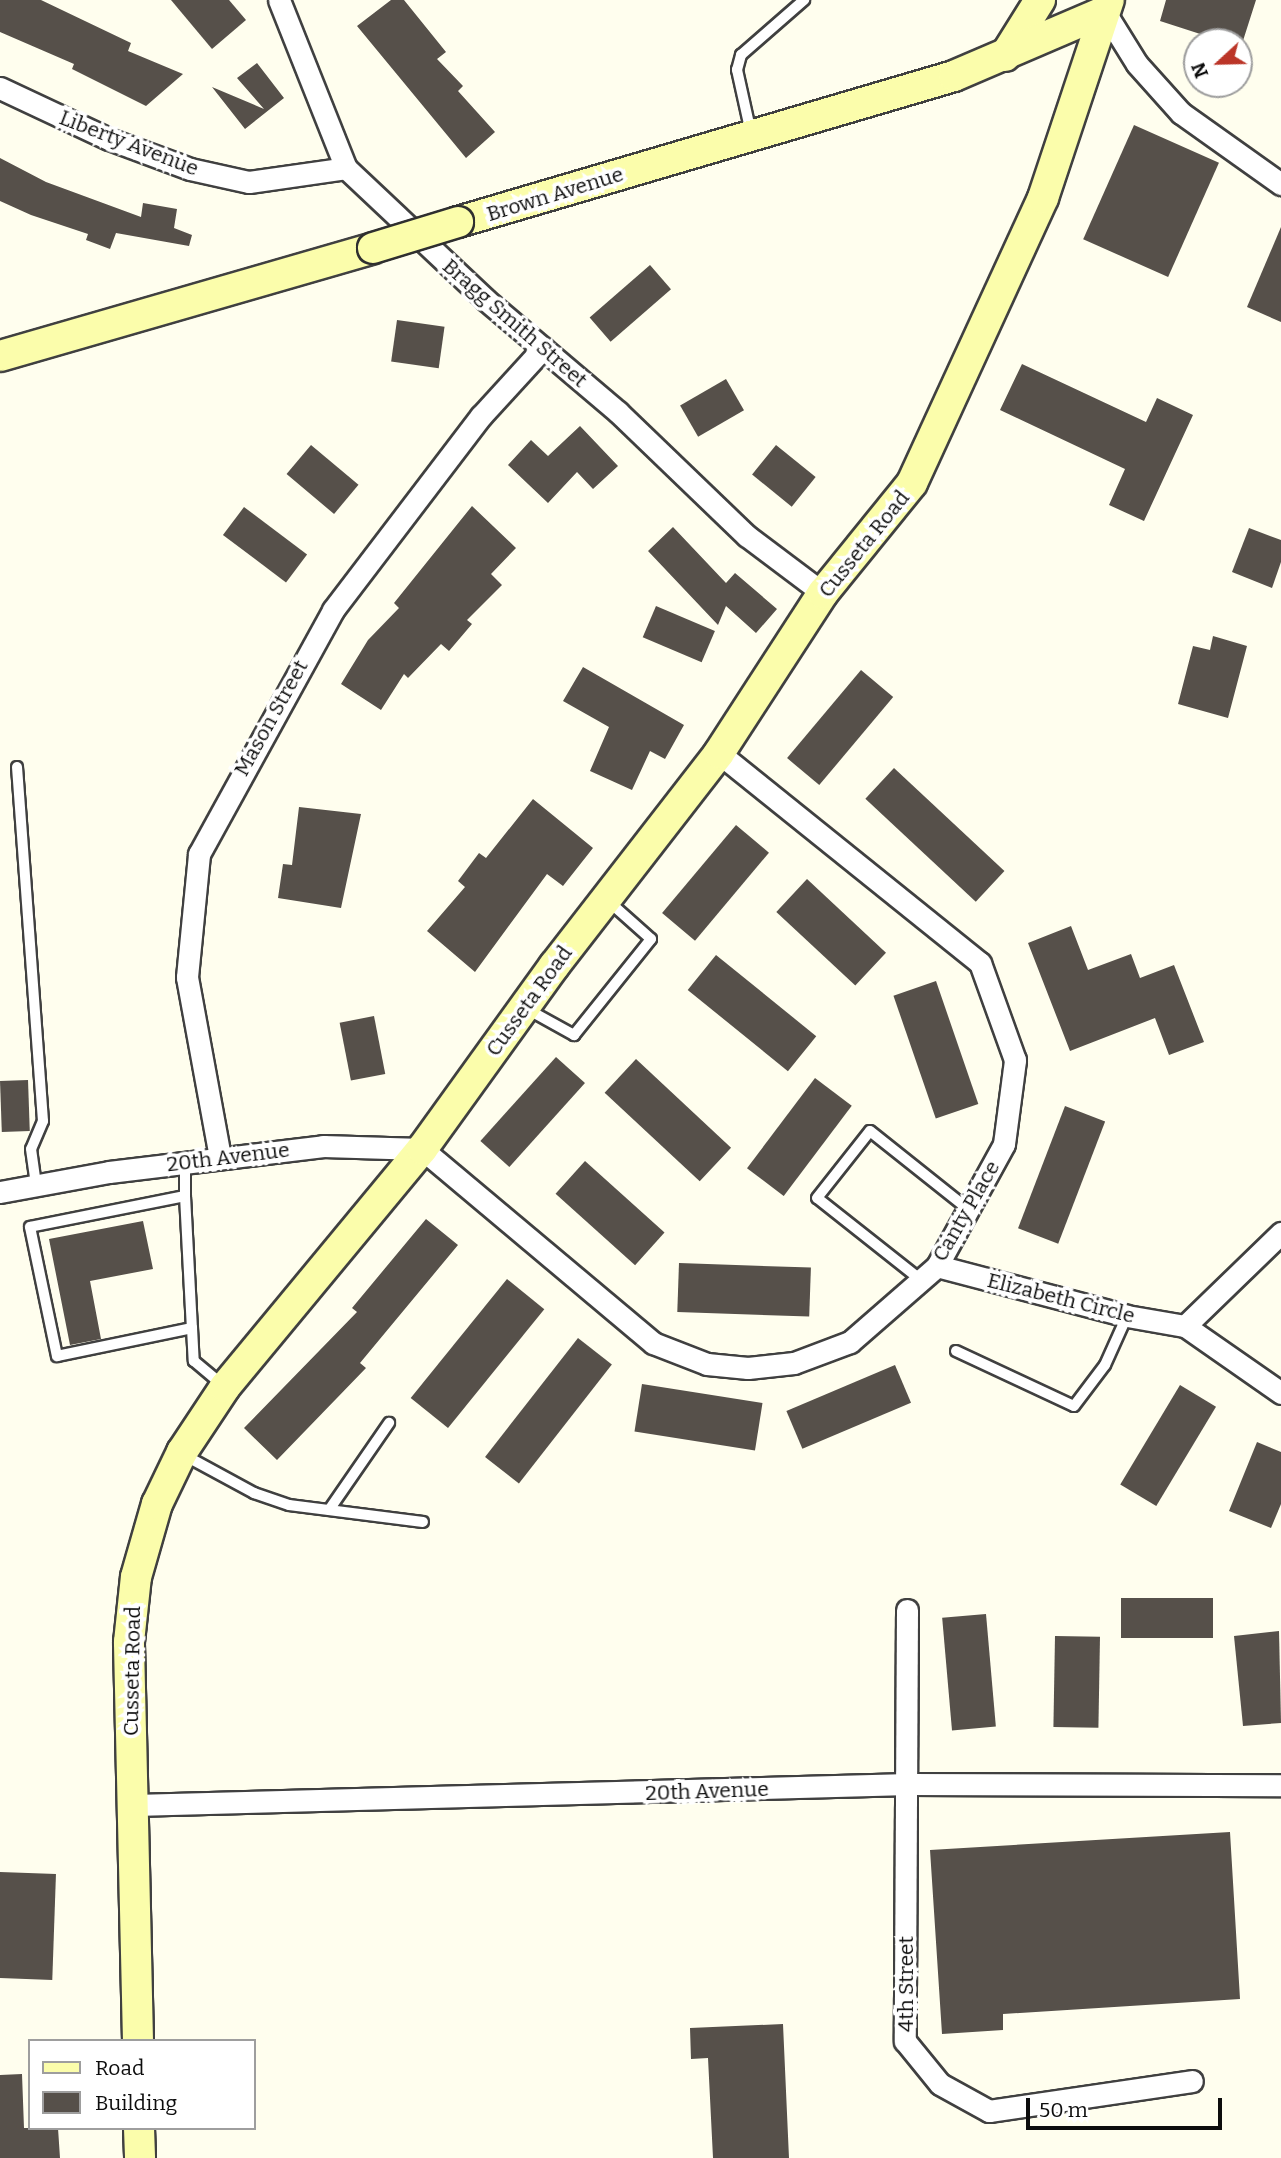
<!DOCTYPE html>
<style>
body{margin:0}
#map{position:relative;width:1281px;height:2158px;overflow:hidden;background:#fffeee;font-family:Bitter,serif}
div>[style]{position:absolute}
.building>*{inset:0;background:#56504a;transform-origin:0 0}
.roads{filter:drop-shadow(2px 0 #404040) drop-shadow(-2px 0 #404040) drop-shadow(0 2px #404040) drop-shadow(0 -2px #404040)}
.lane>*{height:10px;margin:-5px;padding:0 5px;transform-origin:5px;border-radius:5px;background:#fff}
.street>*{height:21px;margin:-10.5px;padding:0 10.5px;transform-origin:10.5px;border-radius:10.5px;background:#fff}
.secondary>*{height:30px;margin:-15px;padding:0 15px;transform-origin:15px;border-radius:15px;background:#fbfdab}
.bridges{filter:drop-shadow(2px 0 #2f2f2f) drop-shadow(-2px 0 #2f2f2f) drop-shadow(0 2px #2f2f2f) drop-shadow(0 -2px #2f2f2f)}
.secondary-bridge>*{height:30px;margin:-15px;padding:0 15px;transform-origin:15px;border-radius:15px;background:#fbfdab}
span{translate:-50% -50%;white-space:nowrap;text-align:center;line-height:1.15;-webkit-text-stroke:7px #fff;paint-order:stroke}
.street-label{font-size:21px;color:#0d0d0d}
.legend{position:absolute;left:28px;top:2039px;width:228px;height:91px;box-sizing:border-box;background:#fff;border:2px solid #9e9e9e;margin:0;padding:9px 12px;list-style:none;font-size:21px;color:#0d0d0d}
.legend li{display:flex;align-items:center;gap:14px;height:35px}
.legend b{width:35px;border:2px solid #9e9e9e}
.north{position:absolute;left:1183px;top:28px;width:70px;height:70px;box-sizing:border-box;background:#fff;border:2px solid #9e9e9e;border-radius:50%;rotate:248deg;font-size:19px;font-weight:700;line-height:28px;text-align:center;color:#0d0d0d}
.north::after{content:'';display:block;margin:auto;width:24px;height:32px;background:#bb3528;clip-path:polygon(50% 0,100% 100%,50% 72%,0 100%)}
.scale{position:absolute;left:1026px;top:2098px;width:196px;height:32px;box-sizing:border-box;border:4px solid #0d0d0d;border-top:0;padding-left:9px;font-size:21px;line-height:24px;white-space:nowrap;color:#0d0d0d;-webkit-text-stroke:5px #fff;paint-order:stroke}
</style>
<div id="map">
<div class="building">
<div style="clip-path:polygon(0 0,41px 0,131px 43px,128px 51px,183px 74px,146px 106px,72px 69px,74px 64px,0 32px)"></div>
<div style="clip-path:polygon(171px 0,229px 0,246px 20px,212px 49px)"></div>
<div style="clip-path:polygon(391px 0,404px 0,446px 52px,437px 59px,463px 86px,458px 91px,495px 132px,466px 158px,357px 26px)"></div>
<div style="clip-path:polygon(1166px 0,1256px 0,1241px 47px,1239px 42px,1225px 42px,1160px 21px)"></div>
<div style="clip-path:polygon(257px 63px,284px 98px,245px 129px,212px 87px,264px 109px,237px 78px)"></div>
<div style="left:1134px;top:125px;width:93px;height:125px;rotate:24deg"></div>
<div style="clip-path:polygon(0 158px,46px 182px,141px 217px,143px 203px,177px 209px,174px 228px,192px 235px,189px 246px,116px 233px,110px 249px,86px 240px,88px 234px,31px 215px,0 201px)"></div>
<div style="clip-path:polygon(1281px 227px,1281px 322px,1247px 307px)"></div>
<div style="left:650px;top:265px;width:32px;height:80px;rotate:49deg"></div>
<div style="left:397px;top:320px;width:48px;height:42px;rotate:8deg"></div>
<div style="clip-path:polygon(1022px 364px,1146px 422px,1157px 398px,1193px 415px,1144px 521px,1109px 505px,1125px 469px,1000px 410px)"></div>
<div style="left:726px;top:379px;width:36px;height:53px;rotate:60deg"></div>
<div style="clip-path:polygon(580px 426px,618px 466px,593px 489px,577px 472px,548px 503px,508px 465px,531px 440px,548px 456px)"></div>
<div style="left:311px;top:445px;width:62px;height:38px;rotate:40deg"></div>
<div style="left:776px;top:445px;width:51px;height:38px;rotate:39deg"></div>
<div style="clip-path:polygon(472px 506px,516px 548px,491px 574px,502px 585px,467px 620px,472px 624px,449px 651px,441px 644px,408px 678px,404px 674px,381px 710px,341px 684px,368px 640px,399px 608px,394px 603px)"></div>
<div style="left:244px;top:507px;width:79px;height:35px;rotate:37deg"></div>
<div style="clip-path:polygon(673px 527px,726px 583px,735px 573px,777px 609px,756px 633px,726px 606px,718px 625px,648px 551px)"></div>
<div style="clip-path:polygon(1249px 528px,1281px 540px,1281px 562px,1272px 588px,1232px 572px)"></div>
<div style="left:656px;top:606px;width:64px;height:34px;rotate:23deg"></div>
<div style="clip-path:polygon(1213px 636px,1247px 646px,1228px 718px,1178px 704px,1193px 646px,1210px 650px)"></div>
<div style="clip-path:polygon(583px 667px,684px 725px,665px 759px,650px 751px,632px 790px,590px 771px,609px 727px,563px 701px)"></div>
<div style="left:861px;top:670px;width:42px;height:115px;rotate:40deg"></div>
<div style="left:894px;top:768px;width:151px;height:42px;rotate:43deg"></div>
<div style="clip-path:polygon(533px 799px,593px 848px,563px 886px,547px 874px,475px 972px,427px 931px,465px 887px,458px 881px,479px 853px,486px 858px)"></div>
<div style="clip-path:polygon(299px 807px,361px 814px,341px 908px,278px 898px,283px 864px,292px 865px)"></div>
<div style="left:736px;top:825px;width:43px;height:115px;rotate:40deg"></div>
<div style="left:807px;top:879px;width:108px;height:45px;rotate:43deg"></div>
<div style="clip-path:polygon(1071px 926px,1088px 970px,1131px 954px,1140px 978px,1174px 965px,1204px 1042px,1169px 1055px,1155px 1018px,1070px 1051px,1028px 943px)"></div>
<div style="left:716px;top:955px;width:129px;height:45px;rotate:39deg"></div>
<div style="left:936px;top:981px;width:130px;height:45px;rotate:71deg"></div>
<div style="left:374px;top:1016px;width:59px;height:35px;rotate:79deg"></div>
<div style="left:556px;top:1057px;width:39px;height:113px;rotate:42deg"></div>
<div style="left:636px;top:1059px;width:130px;height:46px;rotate:43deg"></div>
<div style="left:815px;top:1078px;width:46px;height:113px;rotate:37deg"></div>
<div style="left:28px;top:1080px;width:51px;height:28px;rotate:88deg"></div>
<div style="left:1065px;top:1106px;width:43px;height:131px;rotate:21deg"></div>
<div style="left:585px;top:1161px;width:107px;height:44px;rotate:42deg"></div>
<div style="clip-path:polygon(426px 1219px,458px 1245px,360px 1363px,366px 1368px,277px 1460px,244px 1428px,357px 1312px,352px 1308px)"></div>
<div style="clip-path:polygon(143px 1221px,153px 1269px,90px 1281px,101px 1339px,70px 1345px,49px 1239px)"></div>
<div style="left:679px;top:1263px;width:132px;height:49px;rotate:2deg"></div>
<div style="left:507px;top:1279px;width:48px;height:153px;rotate:39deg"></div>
<div style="left:578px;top:1338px;width:43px;height:151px;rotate:38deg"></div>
<div style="left:895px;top:1365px;width:41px;height:118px;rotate:67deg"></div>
<div style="left:642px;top:1384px;width:122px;height:48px;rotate:9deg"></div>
<div style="left:1180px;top:1385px;width:42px;height:116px;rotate:31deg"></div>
<div style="clip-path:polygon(1257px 1442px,1281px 1452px,1281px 1504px,1271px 1528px,1229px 1511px)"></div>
<div style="left:1213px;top:1598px;width:40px;height:92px;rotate:90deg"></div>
<div style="left:986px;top:1614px;width:113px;height:44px;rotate:85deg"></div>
<div style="clip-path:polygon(1279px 1631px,1281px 1723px,1243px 1726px,1234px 1636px)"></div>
<div style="left:1055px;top:1636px;width:45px;height:91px;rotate:1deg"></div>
<div style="clip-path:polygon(1230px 1832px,1240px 1999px,1003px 2014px,1003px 2030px,942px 2034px,930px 1850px)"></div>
<div style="left:0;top:1872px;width:56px;height:106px;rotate:2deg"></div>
<div style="clip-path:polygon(783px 2024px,789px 2158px,713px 2158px,708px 2058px,691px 2059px,690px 2028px)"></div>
<div style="clip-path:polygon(22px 2074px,24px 2128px,58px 2128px,60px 2158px,0 2158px,0 2075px)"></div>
</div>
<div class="roads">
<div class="lane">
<div style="left:751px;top:133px;width:65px;rotate:-102.5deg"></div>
<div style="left:737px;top:70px;width:16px;rotate:-75deg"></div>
<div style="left:741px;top:55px;width:84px;rotate:-41.1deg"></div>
<div style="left:17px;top:767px;width:355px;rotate:85.8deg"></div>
<div style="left:43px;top:1121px;width:30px;rotate:113deg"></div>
<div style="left:31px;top:1149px;width:36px;rotate:82deg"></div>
<div style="left:527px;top:1009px;width:54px;rotate:29deg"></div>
<div style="left:574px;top:1035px;width:123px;rotate:-51.3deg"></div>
<div style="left:651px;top:939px;width:59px;rotate:-138.4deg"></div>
<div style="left:185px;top:1162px;width:34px;rotate:90deg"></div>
<div style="left:185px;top:1196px;width:158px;rotate:168.7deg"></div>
<div style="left:30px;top:1227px;width:132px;rotate:78.2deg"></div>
<div style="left:57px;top:1356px;width:138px;rotate:-11.7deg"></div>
<div style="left:192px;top:1328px;width:33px;rotate:87deg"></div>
<div style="left:194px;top:1361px;width:38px;rotate:40deg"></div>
<div style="left:185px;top:1196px;width:132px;rotate:87deg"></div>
<div style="left:921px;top:1280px;width:132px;rotate:-141.7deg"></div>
<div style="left:817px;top:1198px;width:85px;rotate:-51.7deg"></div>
<div style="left:870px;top:1131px;width:125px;rotate:38.5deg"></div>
<div style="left:956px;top:1351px;width:130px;rotate:25deg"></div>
<div style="left:1074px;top:1406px;width:51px;rotate:-52.9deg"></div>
<div style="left:1105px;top:1365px;width:54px;rotate:-65.8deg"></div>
<div style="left:184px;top:1455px;width:80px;rotate:28.5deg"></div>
<div style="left:254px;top:1493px;width:37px;rotate:19deg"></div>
<div style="left:289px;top:1505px;width:135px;rotate:7.2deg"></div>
<div style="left:329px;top:1510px;width:106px;rotate:-55.4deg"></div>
</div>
<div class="street">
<div style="left:279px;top:0;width:181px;rotate:68.3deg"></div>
<div style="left:346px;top:168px;width:192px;rotate:43.3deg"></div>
<div style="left:486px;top:300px;width:173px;rotate:40.3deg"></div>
<div style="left:618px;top:412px;width:179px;rotate:43.9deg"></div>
<div style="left:747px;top:536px;width:95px;rotate:36.9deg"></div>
<div style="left:1101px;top:6px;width:68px;rotate:58.2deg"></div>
<div style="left:1137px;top:64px;width:66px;rotate:48.1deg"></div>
<div style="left:1181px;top:113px;width:123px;rotate:35.4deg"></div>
<div style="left:0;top:88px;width:120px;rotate:25.1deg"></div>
<div style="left:109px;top:139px;width:86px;rotate:20.3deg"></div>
<div style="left:190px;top:169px;width:60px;rotate:12.4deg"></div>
<div style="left:249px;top:182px;width:98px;rotate:-8.2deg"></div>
<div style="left:220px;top:1157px;width:183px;rotate:-100.4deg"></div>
<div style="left:187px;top:977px;width:124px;rotate:-84.4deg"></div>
<div style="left:199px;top:854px;width:278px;rotate:-61.2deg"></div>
<div style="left:333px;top:610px;width:244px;rotate:-52.7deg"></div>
<div style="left:481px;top:416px;width:92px;rotate:-47.6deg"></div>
<div style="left:0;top:1192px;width:111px;rotate:-10.4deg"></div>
<div style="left:109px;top:1172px;width:216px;rotate:-6.9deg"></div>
<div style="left:323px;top:1146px;width:99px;rotate:1.7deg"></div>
<div style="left:422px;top:1149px;width:302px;rotate:40deg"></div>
<div style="left:653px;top:1343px;width:58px;rotate:21.3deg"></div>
<div style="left:707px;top:1364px;width:41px;rotate:5.6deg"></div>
<div style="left:748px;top:1368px;width:46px;rotate:-6.2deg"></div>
<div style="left:794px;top:1363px;width:60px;rotate:-20.6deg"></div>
<div style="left:850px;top:1342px;width:116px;rotate:-41.1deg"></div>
<div style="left:937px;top:1266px;width:139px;rotate:-61.2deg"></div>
<div style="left:1004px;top:1144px;width:85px;rotate:-82.5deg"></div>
<div style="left:1015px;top:1060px;width:103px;rotate:-109.8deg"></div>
<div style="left:980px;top:963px;width:335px;rotate:-141.2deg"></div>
<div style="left:937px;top:1266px;width:196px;rotate:14.7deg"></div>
<div style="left:1127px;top:1316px;width:59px;rotate:9.8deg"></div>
<div style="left:1185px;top:1326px;width:117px;rotate:34.9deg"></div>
<div style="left:1185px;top:1326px;width:134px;rotate:-44.1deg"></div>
<div style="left:907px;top:1610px;width:431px;rotate:90.3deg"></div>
<div style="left:905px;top:2041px;width:55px;rotate:50.9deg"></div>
<div style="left:940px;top:2084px;width:56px;rotate:28.9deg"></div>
<div style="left:989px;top:2111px;width:205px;rotate:-8.4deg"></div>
<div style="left:134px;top:1805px;width:775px;rotate:-1.55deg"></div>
<div style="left:909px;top:1784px;width:372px;rotate:0.2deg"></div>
</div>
<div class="secondary">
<div style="left:1005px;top:56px;width:66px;rotate:-58deg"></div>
<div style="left:458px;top:222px;width:517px;rotate:-16.4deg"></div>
<div style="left:954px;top:76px;width:162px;rotate:-23.2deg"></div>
<div style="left:0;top:356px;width:388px;rotate:-16.1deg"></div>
<div style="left:138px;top:2041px;width:399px;rotate:-91.3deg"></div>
<div style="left:129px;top:1642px;width:65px;rotate:-83.9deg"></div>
<div style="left:136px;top:1577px;width:76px;rotate:-74deg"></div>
<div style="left:157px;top:1504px;width:58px;rotate:-64.3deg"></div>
<div style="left:182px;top:1452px;width:78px;rotate:-56.5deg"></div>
<div style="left:225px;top:1387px;width:309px;rotate:-50.4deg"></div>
<div style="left:422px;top:1149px;width:226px;rotate:-54.2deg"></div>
<div style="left:554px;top:966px;width:269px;rotate:-52.2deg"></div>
<div style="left:719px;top:753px;width:191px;rotate:-57deg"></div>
<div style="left:823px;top:593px;width:141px;rotate:-51deg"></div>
<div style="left:912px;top:483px;width:314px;rotate:-65.3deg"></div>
<div style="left:1043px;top:198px;width:209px;rotate:-71.6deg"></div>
<div style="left:139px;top:2128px;width:30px;rotate:88deg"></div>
</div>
</div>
<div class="bridges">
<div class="secondary-bridge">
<div style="left:373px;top:248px;width:89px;rotate:-17deg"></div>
</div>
</div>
<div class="street-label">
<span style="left:129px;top:143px;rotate:21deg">Liberty Avenue</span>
<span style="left:555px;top:194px;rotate:-17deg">Brown Avenue</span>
<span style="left:515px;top:323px;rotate:41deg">Bragg Smith Street</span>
<span style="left:864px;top:544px;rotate:-51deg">Cusseta Road</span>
<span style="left:271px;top:718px;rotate:-61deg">Mason Street</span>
<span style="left:529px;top:1001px;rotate:-54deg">Cusseta Road</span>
<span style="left:228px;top:1157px;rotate:-7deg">20th Avenue</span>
<span style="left:966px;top:1211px;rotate:-60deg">Canty Place</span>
<span style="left:1061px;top:1298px;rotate:14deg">Elizabeth Circle</span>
<span style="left:132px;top:1671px;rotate:-89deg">Cusseta Road</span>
<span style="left:707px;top:1791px;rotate:-2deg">20th Avenue</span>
<span style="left:906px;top:1984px;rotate:-90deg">4th Street</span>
</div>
<ul class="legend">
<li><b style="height:9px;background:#fbfdab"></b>Road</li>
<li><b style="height:19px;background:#56504a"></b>Building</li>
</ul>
<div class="north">N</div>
<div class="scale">50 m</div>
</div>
